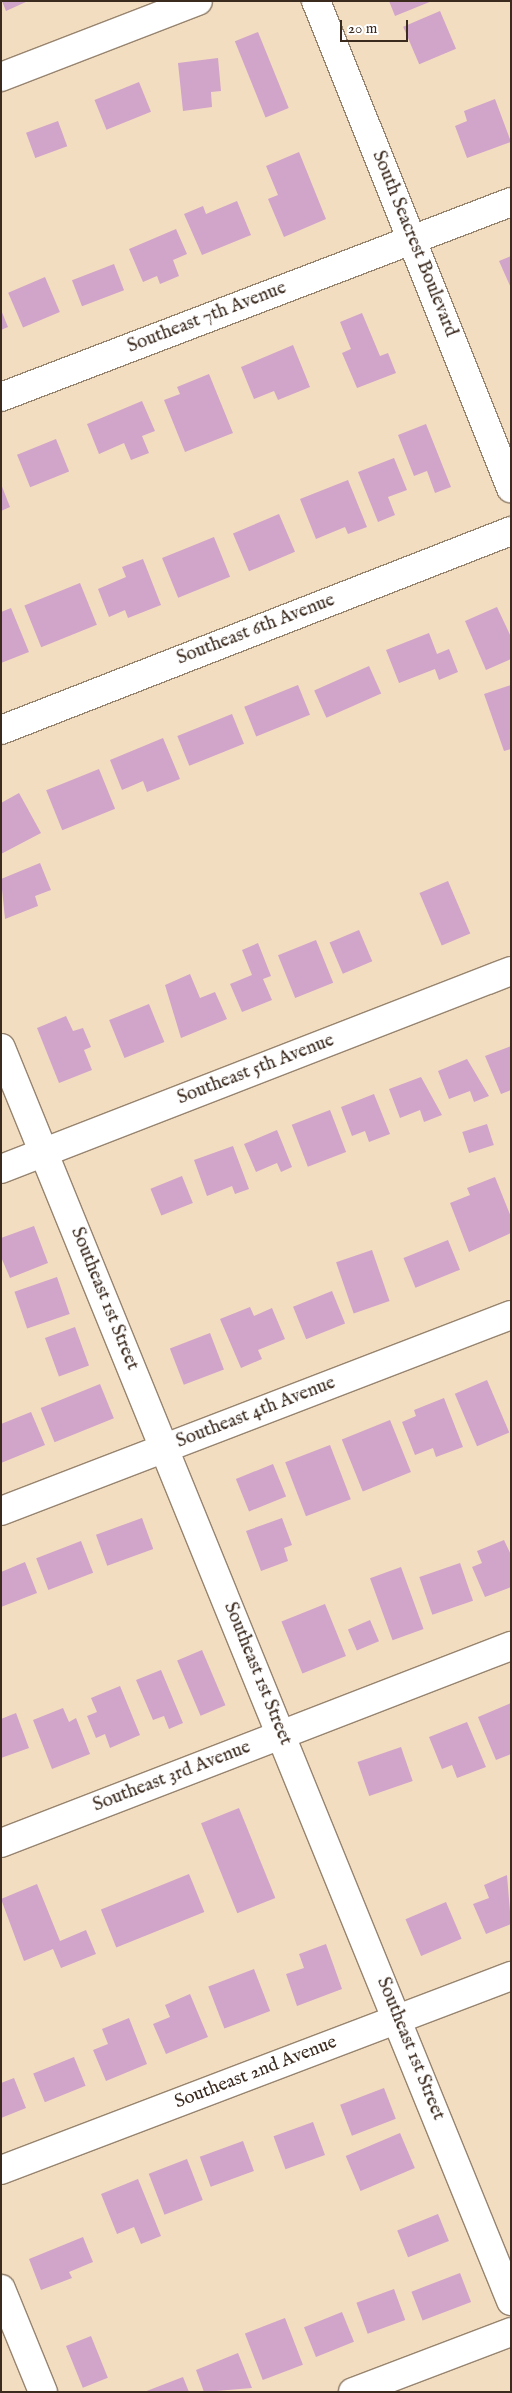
<!DOCTYPE html>
<style>
body{margin:0}
#map{position:relative;width:512px;height:2393px;overflow:hidden;background:#f3ddc0;font-family:"IM FELL English",serif}
div>[style]{position:absolute}
.building>*{inset:0;background:#d1a4ca;transform-origin:0 0}
.roads{filter:drop-shadow(1px 0 #97846f) drop-shadow(-1px 0 #97846f) drop-shadow(0 1px #97846f) drop-shadow(0 -1px #97846f)}
.minor>*{height:28px;margin:-14px;padding:0 14px;transform-origin:14px;border-radius:14px;background:#fff}
span{translate:-50% -50%;white-space:nowrap;text-align:center;line-height:1.15;-webkit-text-stroke:4.5px #fff;paint-order:stroke}
.street-label{font-size:19px;color:#3b2a1e}
.frame{position:absolute;inset:0;border:2px solid #3b2a1e;pointer-events:none}
.scale{position:absolute;left:340px;top:20px;width:68px;height:22px;box-sizing:border-box;border:2px solid #3b2a1e;border-top:0;padding-left:6px;font-size:15px;line-height:18px;white-space:nowrap;color:#3b2a1e;-webkit-text-stroke:4px #fff;paint-order:stroke}
</style>
<div id="map">
<div class="building">
<div style="clip-path:polygon(2px 1px,28px 1px,6px 11px)"></div>
<div style="clip-path:polygon(389px 1px,432px 1px,395px 16px)"></div>
<div style="left:440px;top:11px;width:41px;height:40px;rotate:67deg"></div>
<div style="left:258px;top:32px;width:82px;height:25px;rotate:68deg"></div>
<div style="clip-path:polygon(218px 58px,221px 91px,211px 92px,212px 107px,183px 111px,178px 63px)"></div>
<div style="left:139px;top:82px;width:32px;height:48px;rotate:68deg"></div>
<div style="clip-path:polygon(495px 99px,511px 142px,467px 158px,455px 126px,467px 121px,464px 111px)"></div>
<div style="left:58px;top:121px;width:27px;height:34px;rotate:70deg"></div>
<div style="clip-path:polygon(299px 152px,326px 219px,284px 237px,268px 199px,278px 195px,266px 166px)"></div>
<div style="clip-path:polygon(237px 201px,251px 235px,202px 255px,184px 214px,203px 206px,206px 214px)"></div>
<div style="clip-path:polygon(176px 229px,187px 254px,173px 260px,179px 276px,160px 284px,157px 276px,143px 282px,129px 249px)"></div>
<div style="clip-path:polygon(511px 256px,511px 288px,499px 261px)"></div>
<div style="left:114px;top:264px;width:28px;height:45px;rotate:69deg"></div>
<div style="left:45px;top:277px;width:38px;height:40px;rotate:67deg"></div>
<div style="clip-path:polygon(1px 310px,8px 327px,1px 330px)"></div>
<div style="clip-path:polygon(362px 313px,380px 356px,388px 353px,396px 373px,357px 388px,342px 353px,351px 349px,340px 322px)"></div>
<div style="clip-path:polygon(293px 345px,310px 387px,278px 400px,274px 391px,254px 399px,241px 367px)"></div>
<div style="clip-path:polygon(209px 374px,233px 433px,185px 452px,164px 400px,180px 394px,177px 387px)"></div>
<div style="clip-path:polygon(142px 401px,155px 431px,142px 436px,149px 453px,131px 460px,124px 443px,99px 454px,87px 424px)"></div>
<div style="clip-path:polygon(426px 424px,451px 487px,435px 493px,427px 471px,414px 476px,398px 435px)"></div>
<div style="left:56px;top:439px;width:35px;height:42px;rotate:68deg"></div>
<div style="clip-path:polygon(394px 458px,407px 490px,388px 497px,395px 515px,378px 522px,358px 472px)"></div>
<div style="clip-path:polygon(348px 480px,367px 527px,348px 534px,345px 527px,316px 539px,300px 499px)"></div>
<div style="clip-path:polygon(1px 484px,10px 507px,1px 511px)"></div>
<div style="left:279px;top:514px;width:41px;height:50px;rotate:67deg"></div>
<div style="left:214px;top:537px;width:43px;height:56px;rotate:68deg"></div>
<div style="clip-path:polygon(143px 559px,161px 605px,128px 618px,125px 610px,109px 617px,98px 589px,126px 577px,122px 567px)"></div>
<div style="left:80px;top:583px;width:45px;height:60px;rotate:68deg"></div>
<div style="clip-path:polygon(497px 607px,511px 637px,511px 659px,486px 670px,465px 621px)"></div>
<div style="clip-path:polygon(11px 608px,29px 652px,1px 663px,1px 612px)"></div>
<div style="clip-path:polygon(429px 633px,437px 654px,449px 649px,458px 672px,439px 680px,435px 669px,399px 683px,386px 650px)"></div>
<div style="left:369px;top:666px;width:30px;height:60px;rotate:66deg"></div>
<div style="left:298px;top:685px;width:32px;height:58px;rotate:68deg"></div>
<div style="clip-path:polygon(511px 685px,511px 749px,504px 751px,484px 694px)"></div>
<div style="left:232px;top:714px;width:32px;height:59px;rotate:68deg"></div>
<div style="clip-path:polygon(163px 738px,180px 779px,147px 792px,143px 781px,122px 790px,110px 760px)"></div>
<div style="left:99px;top:769px;width:43px;height:57px;rotate:68deg"></div>
<div style="clip-path:polygon(19px 793px,41px 833px,1px 854px,1px 803px)"></div>
<div style="clip-path:polygon(40px 863px,51px 890px,35px 896px,38px 906px,5px 919px,1px 879px)"></div>
<div style="left:448px;top:881px;width:57px;height:31px;rotate:67deg"></div>
<div style="left:359px;top:930px;width:34px;height:32px;rotate:67deg"></div>
<div style="left:316px;top:940px;width:46px;height:41px;rotate:68deg"></div>
<div style="clip-path:polygon(258px 943px,271px 976px,263px 979px,272px 1000px,242px 1012px,230px 984px,252px 975px,242px 950px)"></div>
<div style="clip-path:polygon(190px 974px,200px 998px,215px 992px,227px 1019px,181px 1038px,165px 985px)"></div>
<div style="left:149px;top:1004px;width:41px;height:43px;rotate:68deg"></div>
<div style="clip-path:polygon(66px 1016px,73px 1031px,83px 1028px,91px 1047px,84px 1050px,92px 1070px,59px 1083px,37px 1028px)"></div>
<div style="clip-path:polygon(511px 1046px,511px 1090px,501px 1094px,485px 1056px)"></div>
<div style="clip-path:polygon(467px 1059px,489px 1096px,474px 1102px,470px 1091px,449px 1099px,438px 1071px)"></div>
<div style="clip-path:polygon(421px 1077px,442px 1115px,424px 1122px,420px 1110px,400px 1118px,389px 1089px)"></div>
<div style="clip-path:polygon(374px 1094px,390px 1134px,369px 1142px,365px 1131px,352px 1136px,341px 1107px)"></div>
<div style="left:330px;top:1110px;width:45px;height:41px;rotate:69deg"></div>
<div style="left:487px;top:1124px;width:22px;height:26px;rotate:72deg"></div>
<div style="clip-path:polygon(277px 1130px,292px 1167px,281px 1172px,277px 1163px,256px 1172px,244px 1144px)"></div>
<div style="clip-path:polygon(233px 1146px,249px 1189px,235px 1194px,232px 1186px,207px 1196px,194px 1160px)"></div>
<div style="left:182px;top:1176px;width:29px;height:34px;rotate:68deg"></div>
<div style="clip-path:polygon(495px 1177px,511px 1217px,511px 1233px,469px 1252px,450px 1203px,470px 1195px,467px 1188px)"></div>
<div style="clip-path:polygon(34px 1226px,48px 1263px,10px 1278px,1px 1257px,1px 1238px)"></div>
<div style="left:448px;top:1240px;width:32px;height:48px;rotate:68deg"></div>
<div style="left:372px;top:1250px;width:54px;height:38px;rotate:71deg"></div>
<div style="left:57px;top:1277px;width:39px;height:45px;rotate:71deg"></div>
<div style="left:332px;top:1291px;width:35px;height:42px;rotate:68deg"></div>
<div style="clip-path:polygon(250px 1307px,254px 1316px,272px 1308px,285px 1339px,258px 1350px,262px 1359px,241px 1368px,220px 1319px)"></div>
<div style="left:75px;top:1327px;width:41px;height:32px;rotate:70deg"></div>
<div style="left:210px;top:1333px;width:39px;height:43px;rotate:69deg"></div>
<div style="left:487px;top:1380px;width:57px;height:35px;rotate:67deg"></div>
<div style="left:100px;top:1384px;width:37px;height:64px;rotate:68deg"></div>
<div style="clip-path:polygon(444px 1398px,463px 1447px,436px 1457px,433px 1448px,415px 1455px,402px 1422px,416px 1416px,414px 1410px)"></div>
<div style="clip-path:polygon(31px 1412px,45px 1445px,1px 1463px,1px 1424px)"></div>
<div style="left:390px;top:1420px;width:56px;height:52px;rotate:68deg"></div>
<div style="left:330px;top:1445px;width:58px;height:48px;rotate:69deg"></div>
<div style="left:273px;top:1464px;width:35px;height:40px;rotate:68deg"></div>
<div style="left:142px;top:1518px;width:33px;height:49px;rotate:70deg"></div>
<div style="clip-path:polygon(282px 1518px,292px 1545px,284px 1548px,288px 1561px,261px 1571px,246px 1531px)"></div>
<div style="clip-path:polygon(504px 1540px,511px 1555px,511px 1587px,485px 1597px,472px 1567px,482px 1563px,477px 1551px)"></div>
<div style="left:81px;top:1541px;width:34px;height:48px;rotate:69deg"></div>
<div style="clip-path:polygon(25px 1562px,37px 1593px,1px 1607px,1px 1572px)"></div>
<div style="left:460px;top:1563px;width:40px;height:43px;rotate:71deg"></div>
<div style="left:401px;top:1567px;width:66px;height:33px;rotate:70deg"></div>
<div style="left:325px;top:1604px;width:56px;height:47px;rotate:68deg"></div>
<div style="left:370px;top:1620px;width:23px;height:24px;rotate:67deg"></div>
<div style="left:202px;top:1650px;width:60px;height:27px;rotate:67deg"></div>
<div style="clip-path:polygon(161px 1670px,183px 1723px,169px 1729px,164px 1716px,153px 1720px,136px 1680px)"></div>
<div style="clip-path:polygon(120px 1686px,140px 1735px,110px 1748px,105px 1734px,96px 1738px,87px 1716px,97px 1712px,91px 1698px)"></div>
<div style="clip-path:polygon(511px 1703px,511px 1754px,496px 1760px,478px 1717px)"></div>
<div style="clip-path:polygon(63px 1708px,69px 1722px,76px 1718px,90px 1754px,52px 1769px,33px 1720px)"></div>
<div style="clip-path:polygon(16px 1713px,29px 1748px,1px 1758px,1px 1719px)"></div>
<div style="clip-path:polygon(467px 1722px,486px 1767px,457px 1778px,452px 1765px,442px 1769px,429px 1737px)"></div>
<div style="left:401px;top:1747px;width:36px;height:46px;rotate:71deg"></div>
<div style="left:239px;top:1808px;width:97px;height:41px;rotate:68deg"></div>
<div style="left:189px;top:1874px;width:41px;height:95px;rotate:68deg"></div>
<div style="clip-path:polygon(507px 1875px,511px 1924px,486px 1934px,473px 1904px,489px 1898px,484px 1885px)"></div>
<div style="clip-path:polygon(37px 1884px,60px 1941px,86px 1930px,96px 1954px,61px 1968px,53px 1949px,24px 1961px,1px 1899px)"></div>
<div style="left:446px;top:1902px;width:40px;height:44px;rotate:67deg"></div>
<div style="clip-path:polygon(326px 1944px,342px 1989px,297px 2006px,286px 1974px,304px 1968px,299px 1954px)"></div>
<div style="left:254px;top:1969px;width:45px;height:49px;rotate:69deg"></div>
<div style="clip-path:polygon(190px 1994px,208px 2037px,166px 2054px,153px 2024px,170px 2017px,165px 2005px)"></div>
<div style="clip-path:polygon(129px 2018px,147px 2064px,106px 2081px,93px 2050px,108px 2044px,102px 2029px)"></div>
<div style="left:74px;top:2057px;width:31px;height:44px;rotate:68deg"></div>
<div style="clip-path:polygon(14px 2078px,26px 2108px,1px 2118px,1px 2083px)"></div>
<div style="left:384px;top:2088px;width:33px;height:47px;rotate:69deg"></div>
<div style="left:313px;top:2122px;width:35px;height:42px;rotate:70deg"></div>
<div style="left:400px;top:2133px;width:38px;height:59px;rotate:67deg"></div>
<div style="left:243px;top:2141px;width:32px;height:46px;rotate:70deg"></div>
<div style="left:187px;top:2159px;width:44px;height:41px;rotate:69deg"></div>
<div style="clip-path:polygon(138px 2179px,161px 2236px,141px 2244px,134px 2227px,117px 2234px,101px 2194px)"></div>
<div style="left:438px;top:2214px;width:29px;height:44px;rotate:68deg"></div>
<div style="clip-path:polygon(83px 2237px,93px 2262px,69px 2272px,72px 2278px,41px 2290px,29px 2259px)"></div>
<div style="left:460px;top:2273px;width:31px;height:52px;rotate:69deg"></div>
<div style="left:394px;top:2289px;width:33px;height:40px;rotate:70deg"></div>
<div style="left:342px;top:2312px;width:32px;height:41px;rotate:68deg"></div>
<div style="left:285px;top:2318px;width:50px;height:43px;rotate:69deg"></div>
<div style="left:91px;top:2336px;width:45px;height:27px;rotate:68deg"></div>
<div style="clip-path:polygon(238px 2353px,252px 2388px,204px 2392px,196px 2370px)"></div>
<div style="clip-path:polygon(183px 2377px,189px 2392px,144px 2392px)"></div>
</div>
<div class="roads">
<div class="minor">
<div style="left:316px;top:1px;width:525px;rotate:68.18deg"></div>
<div style="left:1px;top:77px;width:211px;rotate:-21.1deg"></div>
<div style="left:1px;top:397px;width:546px;rotate:-20.92deg"></div>
<div style="left:1px;top:730px;width:547px;rotate:-21.32deg"></div>
<div style="left:1px;top:1048px;width:1353px;rotate:67.85deg"></div>
<div style="left:1px;top:1169px;width:547px;rotate:-21.22deg"></div>
<div style="left:1px;top:1511px;width:546px;rotate:-21.02deg"></div>
<div style="left:1px;top:1843px;width:547px;rotate:-21.12deg"></div>
<div style="left:1px;top:2170px;width:546px;rotate:-20.83deg"></div>
<div style="left:1px;top:2289px;width:111px;rotate:67.8deg"></div>
<div style="left:353px;top:2392px;width:169px;rotate:-20.8deg"></div>
</div>
</div>
<div class="street-label">
<span style="left:414px;top:244px;rotate:68deg">South Seacrest Boulevard</span>
<span style="left:207px;top:318px;rotate:-21deg">Southeast 7th Avenue</span>
<span style="left:256px;top:630px;rotate:-21deg">Southeast 6th Avenue</span>
<span style="left:256px;top:1070px;rotate:-21deg">Southeast 5th Avenue</span>
<span style="left:104px;top:1299px;rotate:68deg">Southeast 1st Street</span>
<span style="left:256px;top:1413px;rotate:-21deg">Southeast 4th Avenue</span>
<span style="left:257px;top:1674px;rotate:68deg">Southeast 1st Street</span>
<span style="left:172px;top:1777px;rotate:-21deg">Southeast 3rd Avenue</span>
<span style="left:410px;top:2049px;rotate:68deg">Southeast 1st Street</span>
<span style="left:256px;top:2073px;rotate:-21deg">Southeast 2nd Avenue</span>
</div>
<div class="frame"></div>
<div class="scale">20 m</div>
</div>
